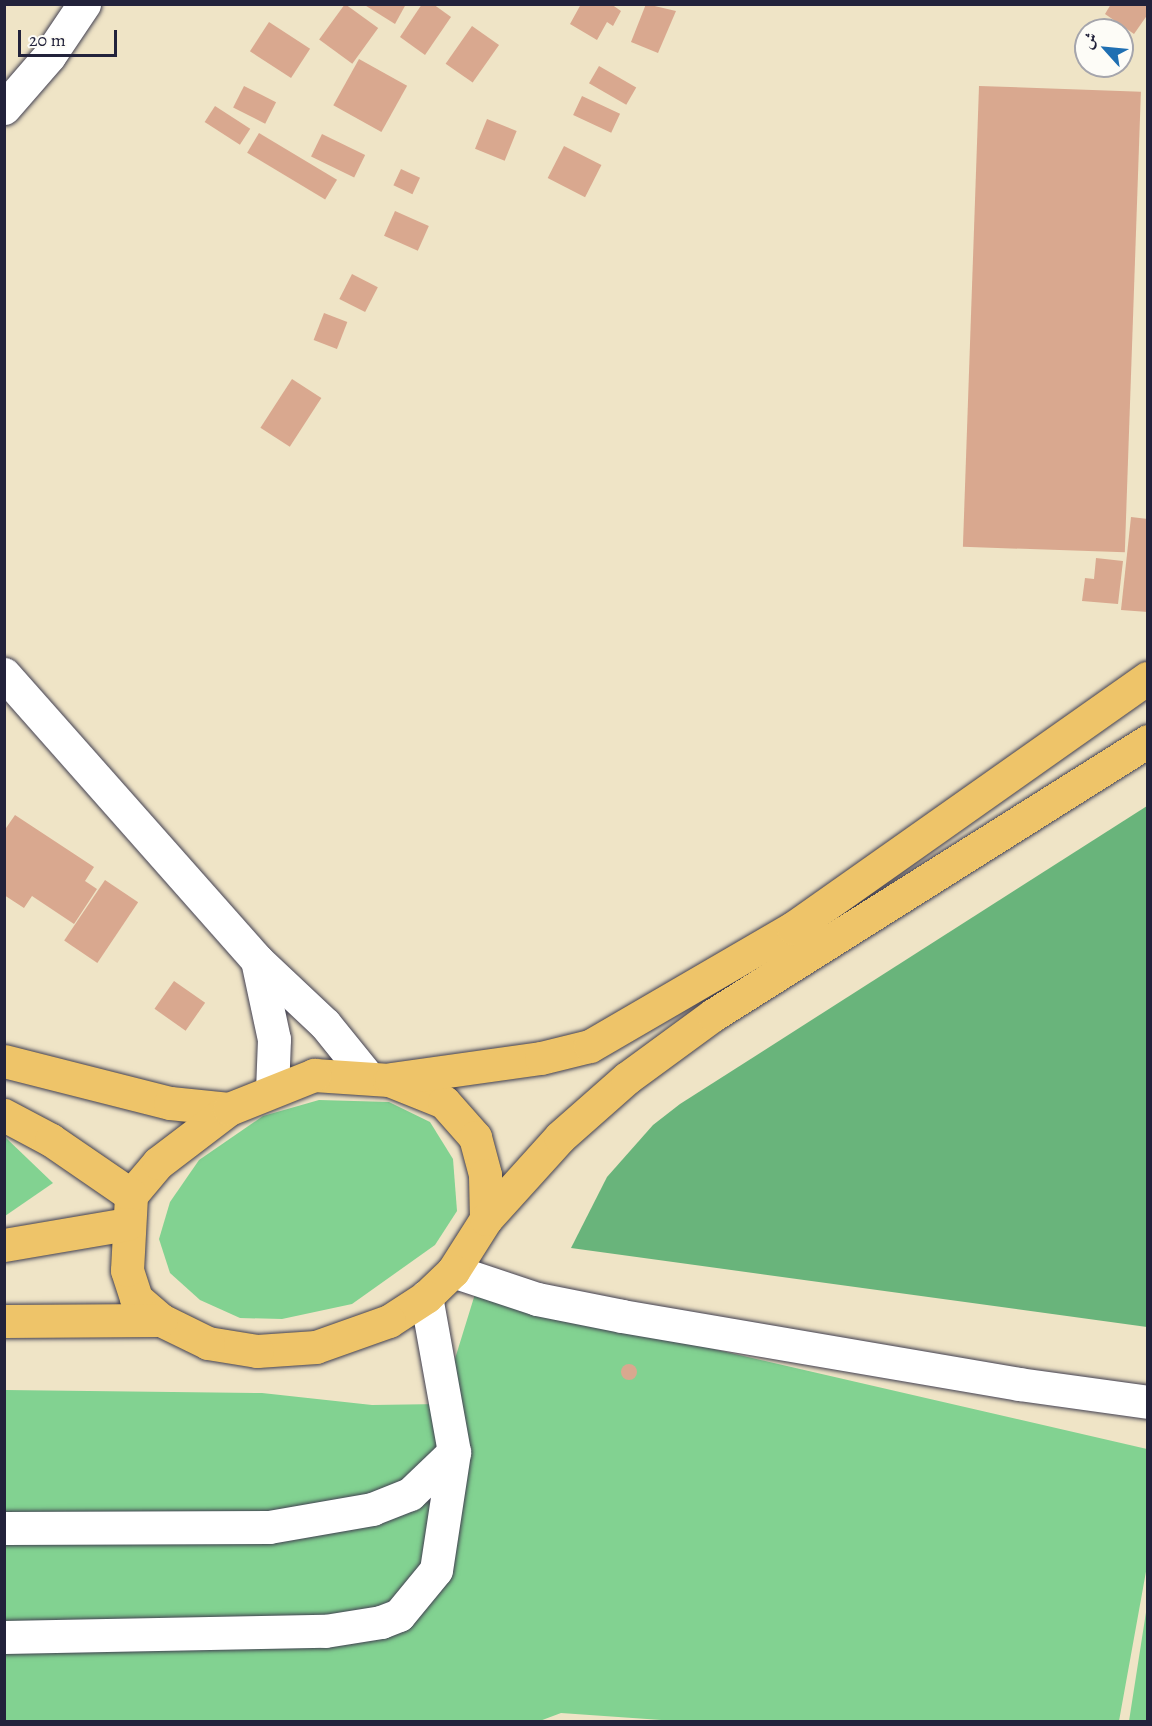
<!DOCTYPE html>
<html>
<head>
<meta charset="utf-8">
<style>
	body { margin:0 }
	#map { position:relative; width:1152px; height:1726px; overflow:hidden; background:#efe4c6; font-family:Alegreya,Amiri,serif }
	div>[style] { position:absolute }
	.green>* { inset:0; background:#82d291 }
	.forest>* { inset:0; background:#69b47b }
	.building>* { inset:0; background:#d9a88f; transform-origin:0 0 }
	.round { border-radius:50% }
	.roads { filter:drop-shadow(0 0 2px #413f50) drop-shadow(0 0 2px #413f50) }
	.minor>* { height:33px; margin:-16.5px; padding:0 16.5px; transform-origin:16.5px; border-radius:16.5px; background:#fff }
	.major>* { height:33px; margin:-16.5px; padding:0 16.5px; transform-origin:16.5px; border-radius:16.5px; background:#eec469 }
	span { translate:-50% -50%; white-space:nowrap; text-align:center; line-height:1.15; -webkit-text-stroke:6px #fdfcf7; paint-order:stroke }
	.frame { position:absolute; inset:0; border:6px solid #22223b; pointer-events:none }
	.north { position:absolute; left:1074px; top:18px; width:60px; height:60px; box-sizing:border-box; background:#fdfcf7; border:2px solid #a5a5ac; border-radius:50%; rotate:297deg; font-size:16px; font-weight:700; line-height:24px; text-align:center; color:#22223b }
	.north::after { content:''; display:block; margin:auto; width:21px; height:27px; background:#1f6fb2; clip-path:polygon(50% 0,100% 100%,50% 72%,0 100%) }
	.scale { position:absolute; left:18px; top:30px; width:99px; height:27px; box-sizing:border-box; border:3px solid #22223b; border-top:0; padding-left:8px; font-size:18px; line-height:21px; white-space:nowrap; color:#22223b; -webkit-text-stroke:4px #fdfcf7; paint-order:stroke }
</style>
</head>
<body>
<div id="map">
	<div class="green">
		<div style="clip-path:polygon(319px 1100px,389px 1102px,430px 1122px,453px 1159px,457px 1211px,435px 1245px,352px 1304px,282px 1319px,240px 1318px,200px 1300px,170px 1273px,159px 1239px,170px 1202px,199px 1160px,263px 1116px)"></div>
		<div style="clip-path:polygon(4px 1136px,53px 1183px,5px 1216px,4px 1216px)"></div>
		<div style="clip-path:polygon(475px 1294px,1147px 1449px,1147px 1566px,1119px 1721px,690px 1722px,561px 1713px,537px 1722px,5px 1722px,5px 1390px,262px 1393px,372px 1405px,441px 1404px)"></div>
		<div style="clip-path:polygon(1147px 1606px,1147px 1721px,1129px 1721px)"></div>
	</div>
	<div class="forest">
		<div style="clip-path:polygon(1147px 806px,1147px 1327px,571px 1248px,607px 1177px,653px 1125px,680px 1104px)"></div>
	</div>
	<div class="building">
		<div style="left:345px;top:4px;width:41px;height:44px;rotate:36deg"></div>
		<div style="clip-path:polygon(363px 4px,406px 4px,395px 24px)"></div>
		<div style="clip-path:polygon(422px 4px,433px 4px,451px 17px,425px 55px,400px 37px)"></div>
		<div style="clip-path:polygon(581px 4px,611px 4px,621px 11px,613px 26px,607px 22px,597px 40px,570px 24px)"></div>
		<div style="clip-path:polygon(646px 4px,676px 11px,658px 53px,631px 42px)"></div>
		<div style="clip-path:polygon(1111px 4px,1148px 4px,1148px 14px,1134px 34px,1105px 14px)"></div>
		<div style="left:269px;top:22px;width:49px;height:35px;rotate:33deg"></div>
		<div style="left:472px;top:26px;width:33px;height:46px;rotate:35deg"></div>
		<div style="left:359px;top:59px;width:55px;height:53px;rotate:29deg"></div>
		<div style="left:599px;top:66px;width:43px;height:20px;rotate:30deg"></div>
		<div style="left:244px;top:86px;width:36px;height:24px;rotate:27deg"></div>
		<div style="left:979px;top:86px;width:162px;height:461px;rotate:2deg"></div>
		<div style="left:582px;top:96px;width:42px;height:21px;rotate:25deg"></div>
		<div style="left:215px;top:106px;width:42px;height:19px;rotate:33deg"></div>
		<div style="left:487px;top:119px;width:32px;height:32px;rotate:22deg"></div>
		<div style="left:259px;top:133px;width:91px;height:23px;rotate:31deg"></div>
		<div style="left:322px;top:134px;width:48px;height:25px;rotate:26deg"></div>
		<div style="left:564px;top:146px;width:42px;height:36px;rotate:27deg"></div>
		<div style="left:401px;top:169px;width:21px;height:18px;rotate:25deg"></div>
		<div style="left:395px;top:211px;width:37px;height:27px;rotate:24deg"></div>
		<div style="left:352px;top:274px;width:29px;height:28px;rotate:27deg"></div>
		<div style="left:324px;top:313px;width:25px;height:29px;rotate:21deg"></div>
		<div style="left:292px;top:379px;width:35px;height:58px;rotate:33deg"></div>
		<div style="clip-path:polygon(1131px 517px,1148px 519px,1148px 612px,1121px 610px)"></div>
		<div style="clip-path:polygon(1096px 558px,1123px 561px,1118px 604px,1082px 601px,1085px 578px,1094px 579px)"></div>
		<div style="clip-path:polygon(15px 815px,94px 867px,85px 881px,97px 889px,74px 924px,32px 896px,24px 908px,4px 895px,4px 831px)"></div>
		<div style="left:105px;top:880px;width:40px;height:73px;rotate:34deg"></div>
		<div style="left:174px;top:981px;width:38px;height:34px;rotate:35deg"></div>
		<div class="round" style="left:621px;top:1364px;width:16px;height:16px"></div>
	</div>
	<div class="roads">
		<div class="minor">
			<div style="left:4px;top:108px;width:69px;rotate:-49.1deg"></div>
			<div style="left:49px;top:56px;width:63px;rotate:-56.1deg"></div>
			<div style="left:4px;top:674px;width:382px;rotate:48.5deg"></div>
			<div style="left:257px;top:960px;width:93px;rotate:43.3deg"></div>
			<div style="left:325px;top:1024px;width:67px;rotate:51.1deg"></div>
			<div style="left:257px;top:960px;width:81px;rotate:77.9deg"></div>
			<div style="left:274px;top:1039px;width:51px;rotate:92.2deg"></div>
			<div style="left:453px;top:1271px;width:89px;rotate:18.4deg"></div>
			<div style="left:537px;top:1299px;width:87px;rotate:11.3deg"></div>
			<div style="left:622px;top:1316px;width:403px;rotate:9.7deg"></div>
			<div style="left:1019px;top:1384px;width:130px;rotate:7.9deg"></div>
			<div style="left:4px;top:1528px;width:265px;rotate:-0.2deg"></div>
			<div style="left:269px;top:1527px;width:105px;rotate:-9.9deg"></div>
			<div style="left:372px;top:1509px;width:41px;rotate:-21.5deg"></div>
			<div style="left:410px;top:1494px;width:61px;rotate:-43.7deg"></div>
			<div style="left:4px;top:1637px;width:321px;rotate:-1.1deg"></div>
			<div style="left:325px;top:1631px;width:57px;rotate:-9.1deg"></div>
			<div style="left:381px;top:1622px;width:19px;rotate:-21deg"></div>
			<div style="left:399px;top:1615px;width:58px;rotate:-50.6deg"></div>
			<div style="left:436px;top:1570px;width:119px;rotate:-81.3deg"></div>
			<div style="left:454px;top:1452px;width:158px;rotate:-100.2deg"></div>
		</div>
		<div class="major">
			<div style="left:4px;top:1061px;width:171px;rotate:14.2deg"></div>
			<div style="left:170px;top:1103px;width:59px;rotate:5.8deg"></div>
			<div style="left:314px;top:1075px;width:75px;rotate:3.8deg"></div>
			<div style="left:389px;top:1080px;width:59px;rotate:21.8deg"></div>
			<div style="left:444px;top:1102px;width:47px;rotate:48.5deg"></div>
			<div style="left:475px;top:1137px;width:39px;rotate:75deg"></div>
			<div style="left:485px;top:1175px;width:44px;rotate:88.7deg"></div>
			<div style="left:486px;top:1219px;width:62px;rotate:122.4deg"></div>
			<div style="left:453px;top:1271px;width:37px;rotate:136deg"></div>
			<div style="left:426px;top:1297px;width:44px;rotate:147deg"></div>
			<div style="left:389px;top:1321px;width:77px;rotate:160.4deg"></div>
			<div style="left:316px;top:1347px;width:59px;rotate:176.1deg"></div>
			<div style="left:257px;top:1351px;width:50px;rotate:-170.7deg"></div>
			<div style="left:208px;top:1343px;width:52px;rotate:-153.9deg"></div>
			<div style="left:161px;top:1320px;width:33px;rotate:-139deg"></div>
			<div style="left:136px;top:1298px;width:29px;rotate:-108deg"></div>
			<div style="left:127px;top:1270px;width:75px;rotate:-86.9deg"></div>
			<div style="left:131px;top:1195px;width:42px;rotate:-49.8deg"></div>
			<div style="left:158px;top:1163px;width:89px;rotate:-37.3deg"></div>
			<div style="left:229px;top:1109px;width:92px;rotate:-21.8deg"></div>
			<div style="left:391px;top:1079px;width:151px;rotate:-8deg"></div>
			<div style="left:541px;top:1058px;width:50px;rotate:-13.8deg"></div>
			<div style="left:590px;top:1046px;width:235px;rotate:-30.2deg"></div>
			<div style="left:793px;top:928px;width:434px;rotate:-35.2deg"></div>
			<div style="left:4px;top:1115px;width:53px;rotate:28deg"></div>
			<div style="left:51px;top:1140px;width:97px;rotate:34.5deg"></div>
			<div style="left:486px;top:1219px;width:110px;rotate:-47.9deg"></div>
			<div style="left:560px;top:1137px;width:89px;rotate:-41.4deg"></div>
			<div style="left:627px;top:1078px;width:107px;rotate:-36.2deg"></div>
			<div style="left:713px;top:1015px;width:514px;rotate:-32.21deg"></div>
			<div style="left:4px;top:1245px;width:125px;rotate:-9.7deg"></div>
			<div style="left:4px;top:1321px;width:157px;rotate:-0.4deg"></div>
		</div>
	</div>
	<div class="frame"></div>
	<div class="north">ش</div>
	<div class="scale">20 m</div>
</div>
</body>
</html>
